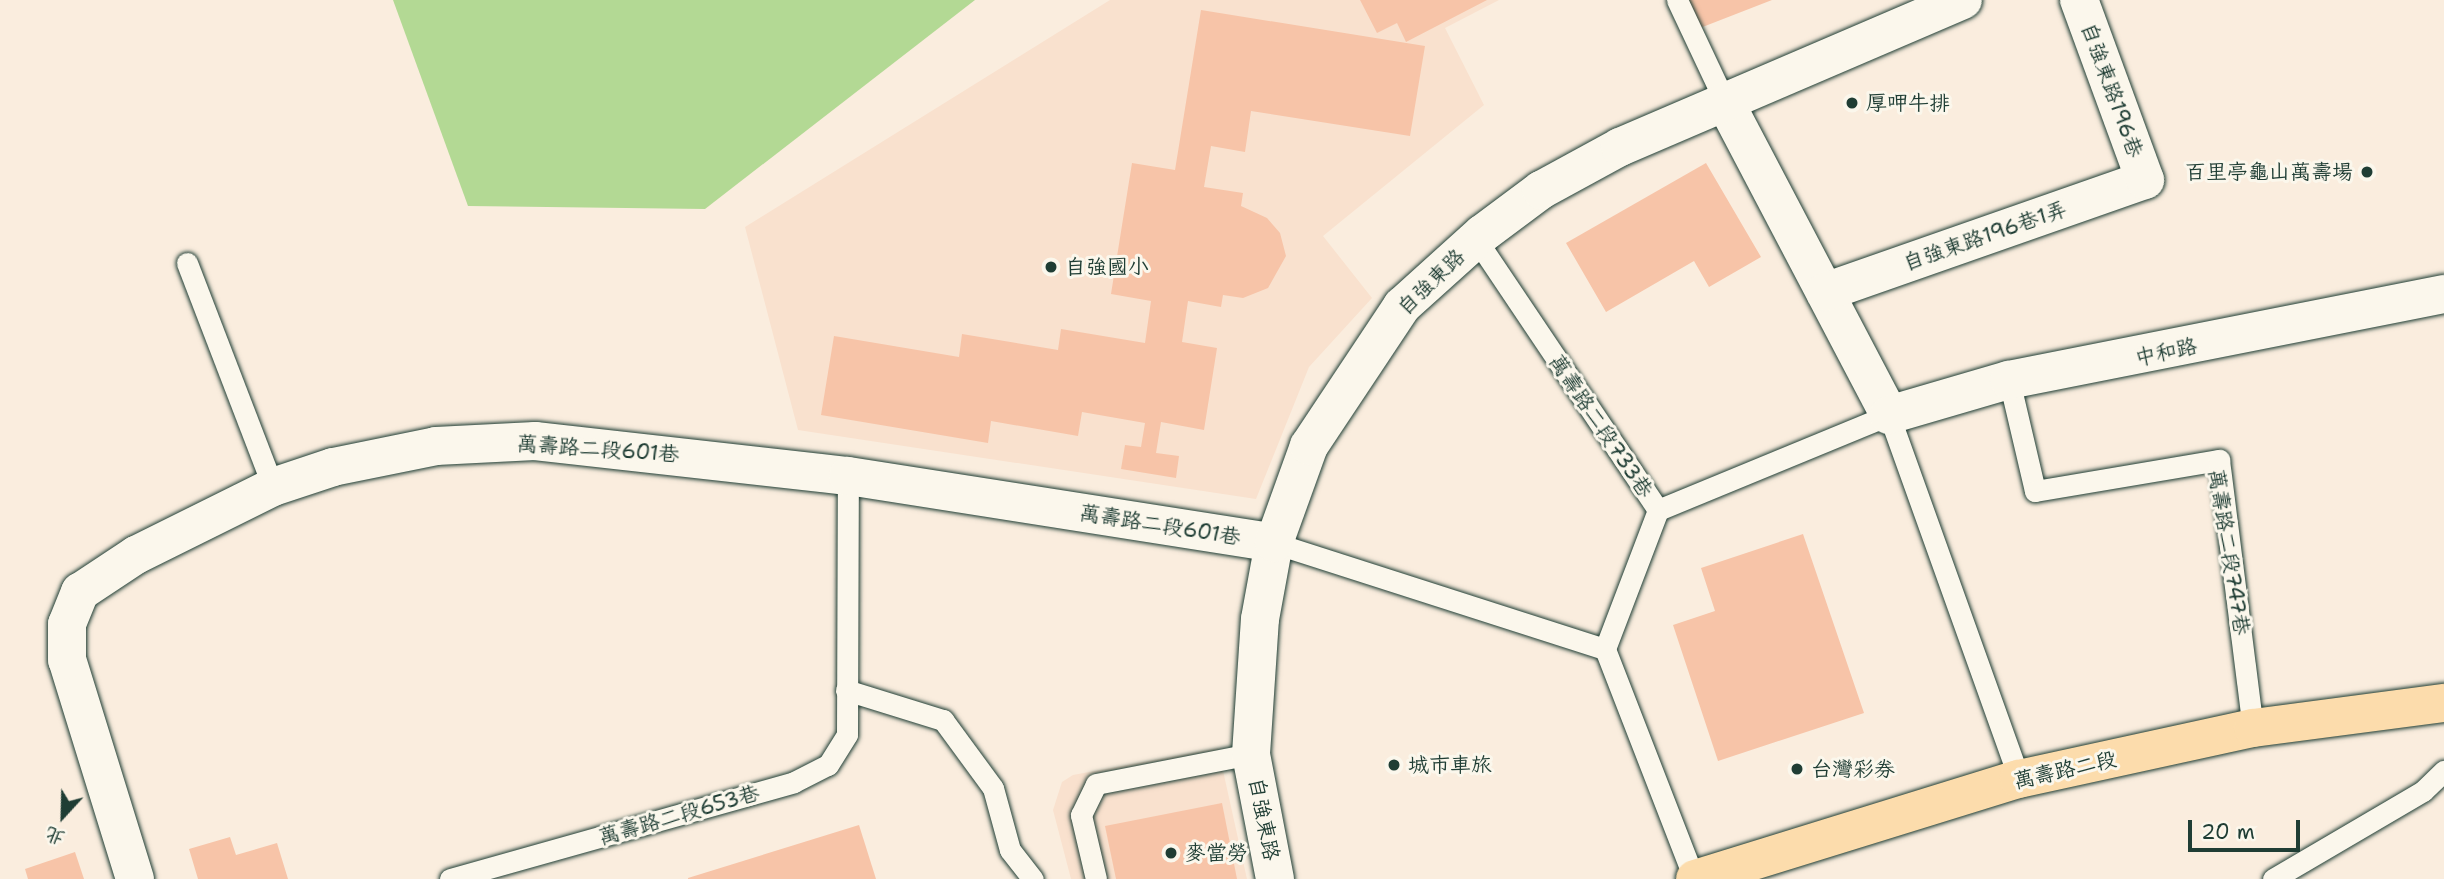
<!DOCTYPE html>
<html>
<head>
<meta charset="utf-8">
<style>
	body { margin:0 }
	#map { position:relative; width:2444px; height:879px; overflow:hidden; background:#faedde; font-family:"Shantell Sans","LXGW WenKai TC",sans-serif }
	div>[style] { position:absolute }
	.built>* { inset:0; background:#f9e1ce }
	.green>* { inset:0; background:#b3d994 }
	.building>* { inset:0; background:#f7c4a8 }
	.roads { filter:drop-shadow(0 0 2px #1f3d34) drop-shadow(0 0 2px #1f3d34) }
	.service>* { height:21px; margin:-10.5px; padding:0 10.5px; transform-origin:10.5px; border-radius:10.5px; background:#fbf7ec }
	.minor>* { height:38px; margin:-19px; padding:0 19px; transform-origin:19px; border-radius:19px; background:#fbf7ec }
	.primary>* { height:38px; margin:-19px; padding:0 19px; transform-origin:19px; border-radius:19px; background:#fcdcac }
	.dots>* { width:19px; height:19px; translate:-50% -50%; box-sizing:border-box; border:4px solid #fbf7ec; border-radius:50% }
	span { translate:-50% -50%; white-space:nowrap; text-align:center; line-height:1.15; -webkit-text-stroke:6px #fbf7ec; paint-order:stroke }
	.street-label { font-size:21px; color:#1f3d34 }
	.poi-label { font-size:21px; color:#1f3d34 }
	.left { translate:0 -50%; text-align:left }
	.right { translate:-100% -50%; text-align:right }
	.north { position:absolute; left:28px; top:781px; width:70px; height:70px; -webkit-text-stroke:5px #fbf7ec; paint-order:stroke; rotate:202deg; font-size:19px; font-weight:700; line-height:28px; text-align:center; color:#1f3d34 }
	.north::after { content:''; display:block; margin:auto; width:24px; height:32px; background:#1f3d34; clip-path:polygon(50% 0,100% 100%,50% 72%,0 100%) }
	.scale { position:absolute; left:2188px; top:820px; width:112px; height:32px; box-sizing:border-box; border:4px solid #1f3d34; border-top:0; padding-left:9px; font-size:21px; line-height:24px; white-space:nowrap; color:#1f3d34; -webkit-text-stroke:5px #fbf7ec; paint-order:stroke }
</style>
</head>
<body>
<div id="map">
	<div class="built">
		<div style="clip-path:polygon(1110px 0,1499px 0,1445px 28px,1484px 105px,1323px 236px,1372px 298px,1309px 367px,1256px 499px,798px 430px,745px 227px)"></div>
		<div style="clip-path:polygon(1218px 748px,1247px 879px,1071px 879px,1053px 810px,1062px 782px,1073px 775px)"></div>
	</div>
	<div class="green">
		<div style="clip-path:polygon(393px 0,975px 0,705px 209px,468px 206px)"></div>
	</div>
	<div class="building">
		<div style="clip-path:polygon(1360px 0,1487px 0,1406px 42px,1397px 23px,1377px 33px)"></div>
		<div style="clip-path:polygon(1689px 0,1772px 0,1700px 28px)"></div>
		<div style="clip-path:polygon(1201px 10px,1425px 46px,1410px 136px,1251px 111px,1245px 152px,1211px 146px,1204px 187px,1243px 193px,1241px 206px,1267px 218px,1280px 233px,1286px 256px,1268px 288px,1243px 298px,1223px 295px,1221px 307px,1188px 301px,1182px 342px,1217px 348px,1204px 430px,1161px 422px,1156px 453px,1179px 456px,1176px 478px,1121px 469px,1125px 445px,1141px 447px,1145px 423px,1082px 412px,1078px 436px,991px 421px,988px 443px,821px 415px,834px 336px,959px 357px,962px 334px,1058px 350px,1061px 329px,1145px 343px,1151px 301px,1111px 294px,1132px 163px,1175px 170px)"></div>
		<div style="clip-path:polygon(1706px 163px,1761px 257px,1709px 287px,1694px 261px,1606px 312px,1566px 243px)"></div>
		<div style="clip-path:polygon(1803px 534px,1864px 713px,1718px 761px,1673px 625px,1715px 611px,1701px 568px)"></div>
		<div style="clip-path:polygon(1222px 803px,1237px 879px,1116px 879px,1105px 826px)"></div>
		<div style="clip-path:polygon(859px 825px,876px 879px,688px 879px,688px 878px)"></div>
		<div style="clip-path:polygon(230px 837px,236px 855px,277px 843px,288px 879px,198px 879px,189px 849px)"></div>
		<div style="clip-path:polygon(75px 852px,84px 879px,28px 879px,25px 869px)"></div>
	</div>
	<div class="roads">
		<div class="service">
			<div style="left:1677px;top:0;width:115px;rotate:64.8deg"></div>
			<div style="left:1476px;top:239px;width:326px;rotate:56.1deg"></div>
			<div style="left:1658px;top:510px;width:250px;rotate:-22.4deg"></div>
			<div style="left:1889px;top:415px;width:387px;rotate:70.3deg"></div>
			<div style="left:187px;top:263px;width:240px;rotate:69deg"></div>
			<div style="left:2009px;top:380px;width:114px;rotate:76.8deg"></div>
			<div style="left:2035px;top:491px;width:187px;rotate:-9.6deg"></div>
			<div style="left:2219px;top:460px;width:270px;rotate:82.8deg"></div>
			<div style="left:1658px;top:510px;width:149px;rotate:110.9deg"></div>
			<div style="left:1605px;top:649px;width:247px;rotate:68.8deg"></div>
			<div style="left:1274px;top:543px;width:348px;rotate:17.8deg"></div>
			<div style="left:846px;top:690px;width:102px;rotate:17.2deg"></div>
			<div style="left:943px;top:720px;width:84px;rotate:53.7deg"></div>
			<div style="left:993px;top:788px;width:64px;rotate:74.7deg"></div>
			<div style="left:1010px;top:850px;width:37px;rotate:52deg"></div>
			<div style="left:450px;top:879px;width:357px;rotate:-15.7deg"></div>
			<div style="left:794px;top:782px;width:38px;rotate:-27deg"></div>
			<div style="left:828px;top:765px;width:36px;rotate:-58deg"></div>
			<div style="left:847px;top:734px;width:258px;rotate:-89.8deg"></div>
			<div style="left:1096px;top:879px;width:66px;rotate:-103.2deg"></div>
			<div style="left:1081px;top:815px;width:34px;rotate:-64deg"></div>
			<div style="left:1096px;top:784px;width:158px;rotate:-11deg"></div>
			<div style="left:2273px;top:879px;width:174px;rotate:-30.4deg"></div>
			<div style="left:2423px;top:791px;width:29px;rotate:-44deg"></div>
		</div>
		<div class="minor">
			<div style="left:1726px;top:104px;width:351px;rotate:62.3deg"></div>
			<div style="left:1889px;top:415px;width:125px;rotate:-16.3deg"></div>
			<div style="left:2009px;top:380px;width:443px;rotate:-11.2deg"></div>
			<div style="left:1825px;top:292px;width:339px;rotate:-19.3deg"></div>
			<div style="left:2145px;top:180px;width:192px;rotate:-110.1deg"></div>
			<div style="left:135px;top:879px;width:229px;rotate:-107.2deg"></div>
			<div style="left:67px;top:660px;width:36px;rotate:-90deg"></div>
			<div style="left:67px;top:624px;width:35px;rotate:-68deg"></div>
			<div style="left:80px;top:592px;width:67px;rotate:-33.5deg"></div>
			<div style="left:136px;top:555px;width:153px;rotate:-26.4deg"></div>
			<div style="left:273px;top:487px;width:63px;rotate:-18.4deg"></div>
			<div style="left:333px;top:467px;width:105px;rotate:-11.5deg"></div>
			<div style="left:436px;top:446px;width:99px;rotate:-2.9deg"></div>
			<div style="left:535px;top:441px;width:315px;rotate:6.4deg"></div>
			<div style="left:848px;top:476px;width:431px;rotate:8.9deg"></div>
			<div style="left:1275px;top:879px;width:127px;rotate:-100.9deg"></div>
			<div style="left:1251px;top:754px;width:135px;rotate:-86.2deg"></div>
			<div style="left:1260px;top:619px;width:77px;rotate:-79.6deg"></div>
			<div style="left:1274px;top:543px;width:103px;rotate:-70.2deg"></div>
			<div style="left:1309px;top:446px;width:168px;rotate:-56.4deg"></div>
			<div style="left:1402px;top:306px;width:108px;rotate:-42deg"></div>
			<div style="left:1482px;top:234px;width:74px;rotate:-36.7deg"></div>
			<div style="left:1541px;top:190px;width:90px;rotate:-28.6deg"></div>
			<div style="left:1620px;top:147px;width:373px;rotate:-23.2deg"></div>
		</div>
		<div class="primary">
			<div style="left:1695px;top:879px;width:339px;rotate:-17.2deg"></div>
			<div style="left:2019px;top:779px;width:239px;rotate:-12.3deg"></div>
			<div style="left:2253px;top:728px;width:193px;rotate:-7.5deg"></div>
		</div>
	</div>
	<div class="dots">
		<div style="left:1852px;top:103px;background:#1f3d34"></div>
		<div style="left:2367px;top:172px;background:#1f3d34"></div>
		<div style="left:1051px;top:267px;background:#1f3d34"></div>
		<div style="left:1394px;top:765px;background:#1f3d34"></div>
		<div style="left:1797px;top:769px;background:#1f3d34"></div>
		<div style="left:1171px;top:853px;background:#1f3d34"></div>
	</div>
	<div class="street-label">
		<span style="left:2112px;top:90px;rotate:70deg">自強東路196巷</span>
		<span style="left:1985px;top:236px;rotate:-19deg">自強東路196巷1弄</span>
		<span style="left:1431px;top:282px;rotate:-44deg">自強東路</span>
		<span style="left:2166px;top:352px;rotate:-12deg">中和路</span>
		<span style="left:1601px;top:426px;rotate:56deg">萬壽路二段733巷</span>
		<span style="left:598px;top:449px;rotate:4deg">萬壽路二段601巷</span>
		<span style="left:1160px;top:525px;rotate:9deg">萬壽路二段601巷</span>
		<span style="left:2229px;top:552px;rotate:81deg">萬壽路二段747巷</span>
		<span style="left:2065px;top:770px;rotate:-13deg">萬壽路二段</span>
		<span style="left:679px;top:815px;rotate:-16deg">萬壽路二段653巷</span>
		<span style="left:1264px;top:819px;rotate:79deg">自強東路</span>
	</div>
	<div class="poi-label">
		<span class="left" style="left:1866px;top:103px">厚呷牛排</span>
		<span class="right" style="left:2353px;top:172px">百里亭龜山萬壽場</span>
		<span class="left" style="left:1065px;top:267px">自強國小</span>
		<span class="left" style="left:1408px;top:765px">城市車旅</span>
		<span class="left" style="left:1811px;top:769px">台灣彩券</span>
		<span class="left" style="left:1185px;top:853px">麥當勞</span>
	</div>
	<div class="north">北</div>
	<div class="scale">20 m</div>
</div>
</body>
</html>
